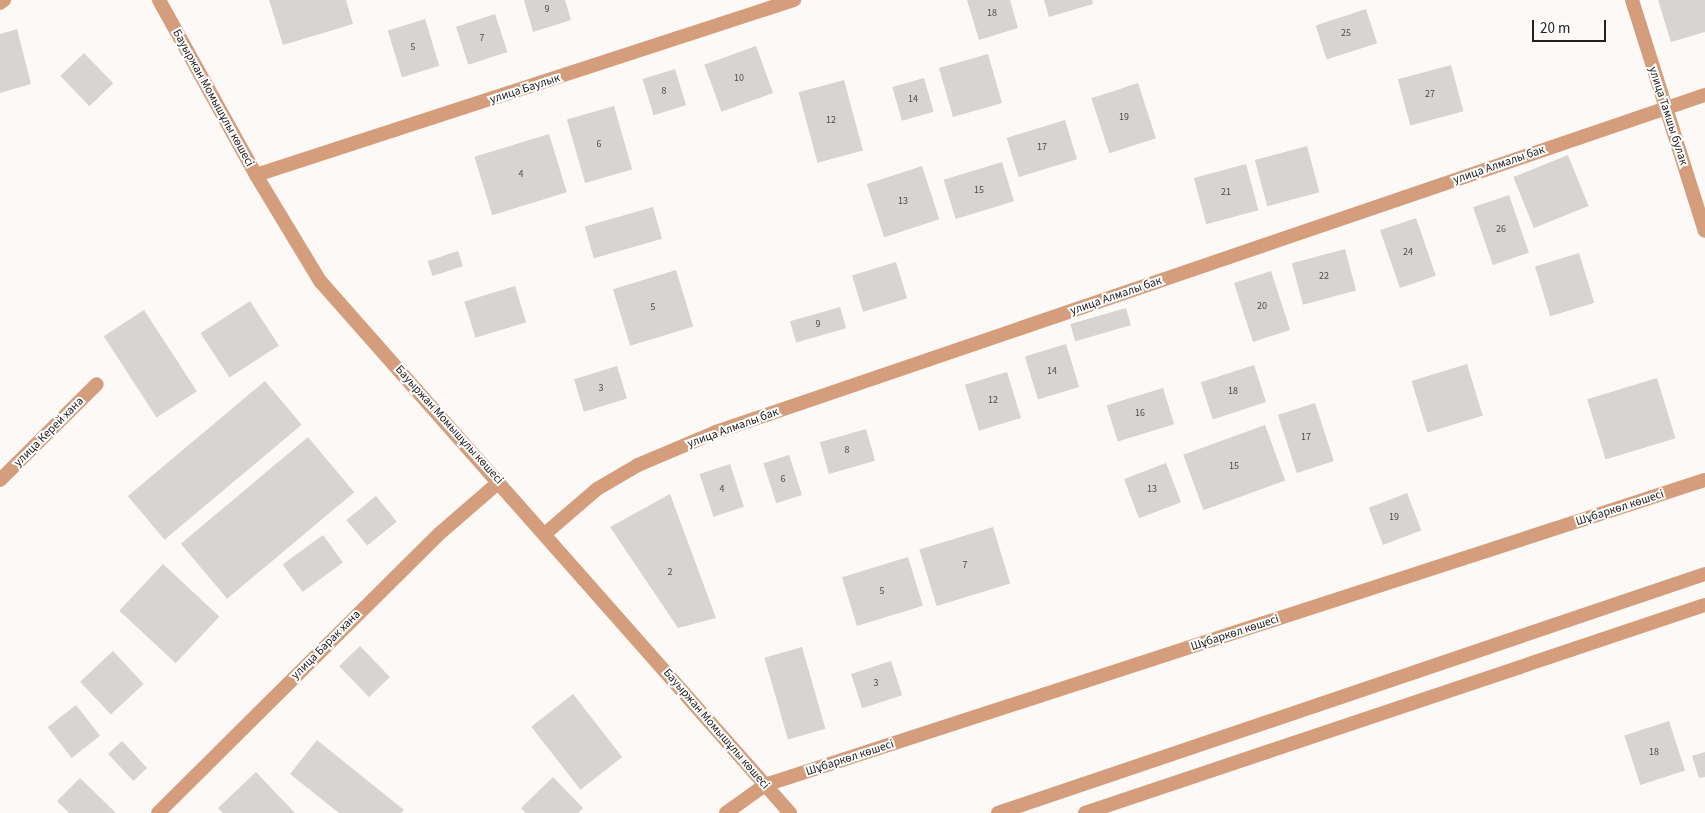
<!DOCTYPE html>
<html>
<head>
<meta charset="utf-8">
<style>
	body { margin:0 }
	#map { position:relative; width:1705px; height:813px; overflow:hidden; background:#fdf9f7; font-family:"Source Sans 3",sans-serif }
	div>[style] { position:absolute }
	.building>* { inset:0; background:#d8d4d2; transform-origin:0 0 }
	.minor>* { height:14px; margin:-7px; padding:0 7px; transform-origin:7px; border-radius:7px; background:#d49d7b }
	.tertiary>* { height:14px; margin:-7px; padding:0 7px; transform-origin:7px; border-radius:7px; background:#d49d7b }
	span { translate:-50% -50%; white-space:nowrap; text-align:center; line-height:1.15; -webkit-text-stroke:4px #fff; paint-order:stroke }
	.number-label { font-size:10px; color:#4f4d4c }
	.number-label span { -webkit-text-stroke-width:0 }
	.street-label { font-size:12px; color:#21201f }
	.scale { position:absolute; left:1532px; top:20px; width:74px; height:22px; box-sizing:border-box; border:2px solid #21201f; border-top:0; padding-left:6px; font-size:15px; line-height:18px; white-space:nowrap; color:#21201f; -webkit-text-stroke:4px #fff; paint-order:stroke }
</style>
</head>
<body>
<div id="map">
	<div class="building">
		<div style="clip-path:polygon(269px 0,346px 0,353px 24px,283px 45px)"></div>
		<div style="clip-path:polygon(524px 0,565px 0,571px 20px,533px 32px)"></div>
		<div style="clip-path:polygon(967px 0,1010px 0,1018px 28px,979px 40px)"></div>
		<div style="clip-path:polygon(1044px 0,1092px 0,1093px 4px,1049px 17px)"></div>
		<div style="clip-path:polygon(1658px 0,1705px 0,1705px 32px,1671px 42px)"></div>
		<div style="left:1366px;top:9px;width:36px;height:53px;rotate:72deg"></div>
		<div style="left:495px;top:14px;width:40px;height:41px;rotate:72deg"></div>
		<div style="left:425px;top:19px;width:49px;height:39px;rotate:73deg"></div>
		<div style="clip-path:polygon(17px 29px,31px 84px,0 93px,0 34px)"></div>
		<div style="left:756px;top:46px;width:50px;height:55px;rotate:70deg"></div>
		<div style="left:84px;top:53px;width:42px;height:33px;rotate:46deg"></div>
		<div style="left:988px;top:54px;width:51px;height:51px;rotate:74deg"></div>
		<div style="left:1451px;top:65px;width:48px;height:55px;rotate:75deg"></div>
		<div style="left:675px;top:69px;width:38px;height:34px;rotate:73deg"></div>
		<div style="left:924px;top:78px;width:35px;height:33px;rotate:74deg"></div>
		<div style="left:844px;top:80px;width:73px;height:47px;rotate:75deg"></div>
		<div style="left:1138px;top:83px;width:58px;height:49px;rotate:72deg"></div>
		<div style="left:614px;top:106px;width:66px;height:49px;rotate:74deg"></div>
		<div style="left:1065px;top:120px;width:41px;height:61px;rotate:73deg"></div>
		<div style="left:549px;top:134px;width:61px;height:78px;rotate:73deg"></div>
		<div style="left:1307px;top:146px;width:48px;height:54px;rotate:75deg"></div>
		<div style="left:1568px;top:155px;width:55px;height:59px;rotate:68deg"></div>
		<div style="left:1002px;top:162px;width:41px;height:61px;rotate:73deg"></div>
		<div style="left:1246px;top:164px;width:48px;height:54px;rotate:75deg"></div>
		<div style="left:922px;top:166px;width:56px;height:58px;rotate:72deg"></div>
		<div style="left:1509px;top:195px;width:61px;height:38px;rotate:71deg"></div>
		<div style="left:653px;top:207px;width:33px;height:71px;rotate:74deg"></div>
		<div style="left:1416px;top:218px;width:61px;height:38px;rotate:71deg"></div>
		<div style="left:1345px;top:249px;width:43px;height:55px;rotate:75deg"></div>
		<div style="left:458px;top:251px;width:16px;height:32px;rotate:72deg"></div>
		<div style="left:1579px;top:253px;width:52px;height:46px;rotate:73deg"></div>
		<div style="left:896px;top:262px;width:38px;height:46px;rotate:73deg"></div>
		<div style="left:676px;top:270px;width:59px;height:66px;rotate:73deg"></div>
		<div style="left:1271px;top:271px;width:62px;height:39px;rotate:72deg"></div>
		<div style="left:515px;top:286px;width:38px;height:53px;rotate:73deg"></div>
		<div style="left:250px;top:301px;width:53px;height:59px;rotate:57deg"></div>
		<div style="left:840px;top:307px;width:22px;height:52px;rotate:74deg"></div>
		<div style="left:1126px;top:308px;width:18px;height:58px;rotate:74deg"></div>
		<div style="left:144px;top:310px;width:97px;height:48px;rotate:57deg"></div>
		<div style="left:1066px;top:344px;width:45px;height:43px;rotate:73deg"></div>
		<div style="left:1467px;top:364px;width:54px;height:58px;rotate:73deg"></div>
		<div style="left:1254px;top:365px;width:39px;height:56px;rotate:72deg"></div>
		<div style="left:617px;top:366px;width:34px;height:45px;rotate:73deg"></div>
		<div style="left:1007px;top:372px;width:48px;height:44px;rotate:73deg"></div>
		<div style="left:1657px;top:378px;width:63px;height:73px;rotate:73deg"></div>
		<div style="left:265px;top:381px;width:57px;height:179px;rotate:50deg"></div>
		<div style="left:1163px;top:388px;width:38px;height:59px;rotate:73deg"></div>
		<div style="left:1315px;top:403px;width:61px;height:39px;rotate:72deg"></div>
		<div style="left:1265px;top:425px;width:59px;height:87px;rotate:70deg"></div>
		<div style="left:866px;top:429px;width:33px;height:48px;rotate:74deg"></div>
		<div style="left:308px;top:437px;width:72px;height:166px;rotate:50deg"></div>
		<div style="left:789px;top:455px;width:42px;height:27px;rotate:72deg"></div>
		<div style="left:1166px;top:463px;width:42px;height:45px;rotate:69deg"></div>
		<div style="left:730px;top:464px;width:45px;height:32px;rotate:72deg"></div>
		<div style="left:1407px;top:493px;width:40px;height:41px;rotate:69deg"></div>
		<div style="clip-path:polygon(670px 494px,716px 618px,678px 628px,610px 527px)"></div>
		<div style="left:376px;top:496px;width:33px;height:38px;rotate:51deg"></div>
		<div style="left:993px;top:527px;width:59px;height:77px;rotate:73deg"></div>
		<div style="left:323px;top:535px;width:34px;height:50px;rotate:54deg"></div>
		<div style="left:908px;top:557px;width:51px;height:69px;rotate:73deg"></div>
		<div style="left:163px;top:564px;width:77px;height:64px;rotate:43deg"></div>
		<div style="left:360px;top:646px;width:43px;height:29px;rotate:46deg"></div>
		<div style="left:802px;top:647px;width:85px;height:39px;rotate:74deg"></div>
		<div style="left:113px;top:651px;width:45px;height:45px;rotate:47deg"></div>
		<div style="left:891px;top:661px;width:36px;height:42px;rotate:72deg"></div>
		<div style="left:573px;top:694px;width:80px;height:53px;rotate:52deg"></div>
		<div style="left:76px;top:705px;width:39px;height:36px;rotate:52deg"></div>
		<div style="left:1669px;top:721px;width:52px;height:47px;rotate:72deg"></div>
		<div style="clip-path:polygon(317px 740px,404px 810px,401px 813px,339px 813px,290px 774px)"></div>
		<div style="left:122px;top:741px;width:37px;height:19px;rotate:47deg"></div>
		<div style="clip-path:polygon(1705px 752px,1705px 777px,1699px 778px,1692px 756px)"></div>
		<div style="clip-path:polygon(256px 772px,295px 813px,223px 813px,218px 808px)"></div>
		<div style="clip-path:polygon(553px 777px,583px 808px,578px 813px,526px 813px,521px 808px)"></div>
		<div style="clip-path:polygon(80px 778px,116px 813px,69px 813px,57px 801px)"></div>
	</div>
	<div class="minor">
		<div style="left:1632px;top:0;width:242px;rotate:72.5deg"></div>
		<div style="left:0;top:3px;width:5px;rotate:-37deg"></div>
		<div style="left:256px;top:175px;width:566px;rotate:-18.02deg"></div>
		<div style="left:0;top:480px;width:136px;rotate:-44.7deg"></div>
		<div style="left:546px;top:533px;width:67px;rotate:-40.8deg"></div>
		<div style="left:597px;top:489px;width:48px;rotate:-30.3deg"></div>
		<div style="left:638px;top:465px;width:85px;rotate:-22.9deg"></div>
		<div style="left:716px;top:432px;width:1045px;rotate:-18.82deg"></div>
		<div style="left:158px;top:813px;width:396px;rotate:-44.8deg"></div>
		<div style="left:439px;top:534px;width:79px;rotate:-40.9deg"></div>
		<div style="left:726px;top:813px;width:48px;rotate:-35.7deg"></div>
		<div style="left:765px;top:785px;width:988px;rotate:-17.98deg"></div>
	</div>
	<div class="tertiary">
		<div style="left:159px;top:0;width:200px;rotate:61deg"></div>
		<div style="left:256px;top:175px;width:124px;rotate:58.9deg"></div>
		<div style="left:320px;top:281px;width:710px;rotate:48.54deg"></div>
		<div style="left:998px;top:813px;width:746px;rotate:-18.68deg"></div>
		<div style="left:1085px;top:813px;width:654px;rotate:-18.55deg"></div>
	</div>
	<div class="number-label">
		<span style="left:547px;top:10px">9</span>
		<span style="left:992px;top:14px">18</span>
		<span style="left:1346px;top:34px">25</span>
		<span style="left:482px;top:39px">7</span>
		<span style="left:413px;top:48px">5</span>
		<span style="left:739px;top:79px">10</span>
		<span style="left:664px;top:92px">8</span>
		<span style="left:1430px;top:95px">27</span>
		<span style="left:913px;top:100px">14</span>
		<span style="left:1124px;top:118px">19</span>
		<span style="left:831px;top:121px">12</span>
		<span style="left:599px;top:145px">6</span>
		<span style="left:1042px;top:148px">17</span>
		<span style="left:521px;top:175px">4</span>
		<span style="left:979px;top:191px">15</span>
		<span style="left:1226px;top:193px">21</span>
		<span style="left:903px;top:202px">13</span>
		<span style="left:1501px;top:230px">26</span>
		<span style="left:1408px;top:253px">24</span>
		<span style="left:1324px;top:277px">22</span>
		<span style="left:1262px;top:307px">20</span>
		<span style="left:653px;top:308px">5</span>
		<span style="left:818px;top:325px">9</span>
		<span style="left:1052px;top:372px">14</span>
		<span style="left:601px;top:389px">3</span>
		<span style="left:1233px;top:392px">18</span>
		<span style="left:993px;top:401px">12</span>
		<span style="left:1140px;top:414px">16</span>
		<span style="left:1306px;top:438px">17</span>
		<span style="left:847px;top:451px">8</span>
		<span style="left:1234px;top:467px">15</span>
		<span style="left:783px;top:480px">6</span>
		<span style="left:722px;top:490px">4</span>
		<span style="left:1152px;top:490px">13</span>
		<span style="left:1394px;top:518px">19</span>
		<span style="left:965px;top:566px">7</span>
		<span style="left:670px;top:573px">2</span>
		<span style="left:882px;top:592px">5</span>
		<span style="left:876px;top:684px">3</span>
		<span style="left:1654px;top:753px">18</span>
	</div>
	<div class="street-label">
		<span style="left:525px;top:89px;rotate:-18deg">улица Баулык</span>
		<span style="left:213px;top:98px;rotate:61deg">Бауыржан Момышұлы көшесі</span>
		<span style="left:1668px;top:116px;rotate:72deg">улица Тамшы булак</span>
		<span style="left:1499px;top:165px;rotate:-19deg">улица Алмалы бак</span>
		<span style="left:1116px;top:296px;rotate:-19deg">улица Алмалы бак</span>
		<span style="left:449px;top:425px;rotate:48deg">Бауыржан Момышұлы көшесі</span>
		<span style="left:733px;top:428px;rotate:-20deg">улица Алмалы бак</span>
		<span style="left:49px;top:432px;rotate:-45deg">улица Керей хана</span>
		<span style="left:1620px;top:508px;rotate:-18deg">Шұбаркөл көшесі</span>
		<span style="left:1235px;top:633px;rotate:-18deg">Шұбаркөл көшесі</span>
		<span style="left:326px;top:645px;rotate:-45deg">улица Барак хана</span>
		<span style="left:716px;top:729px;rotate:49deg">Бауыржан Момышұлы көшесі</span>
		<span style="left:850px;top:758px;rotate:-18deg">Шұбаркөл көшесі</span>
	</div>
	<div class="scale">20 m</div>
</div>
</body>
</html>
